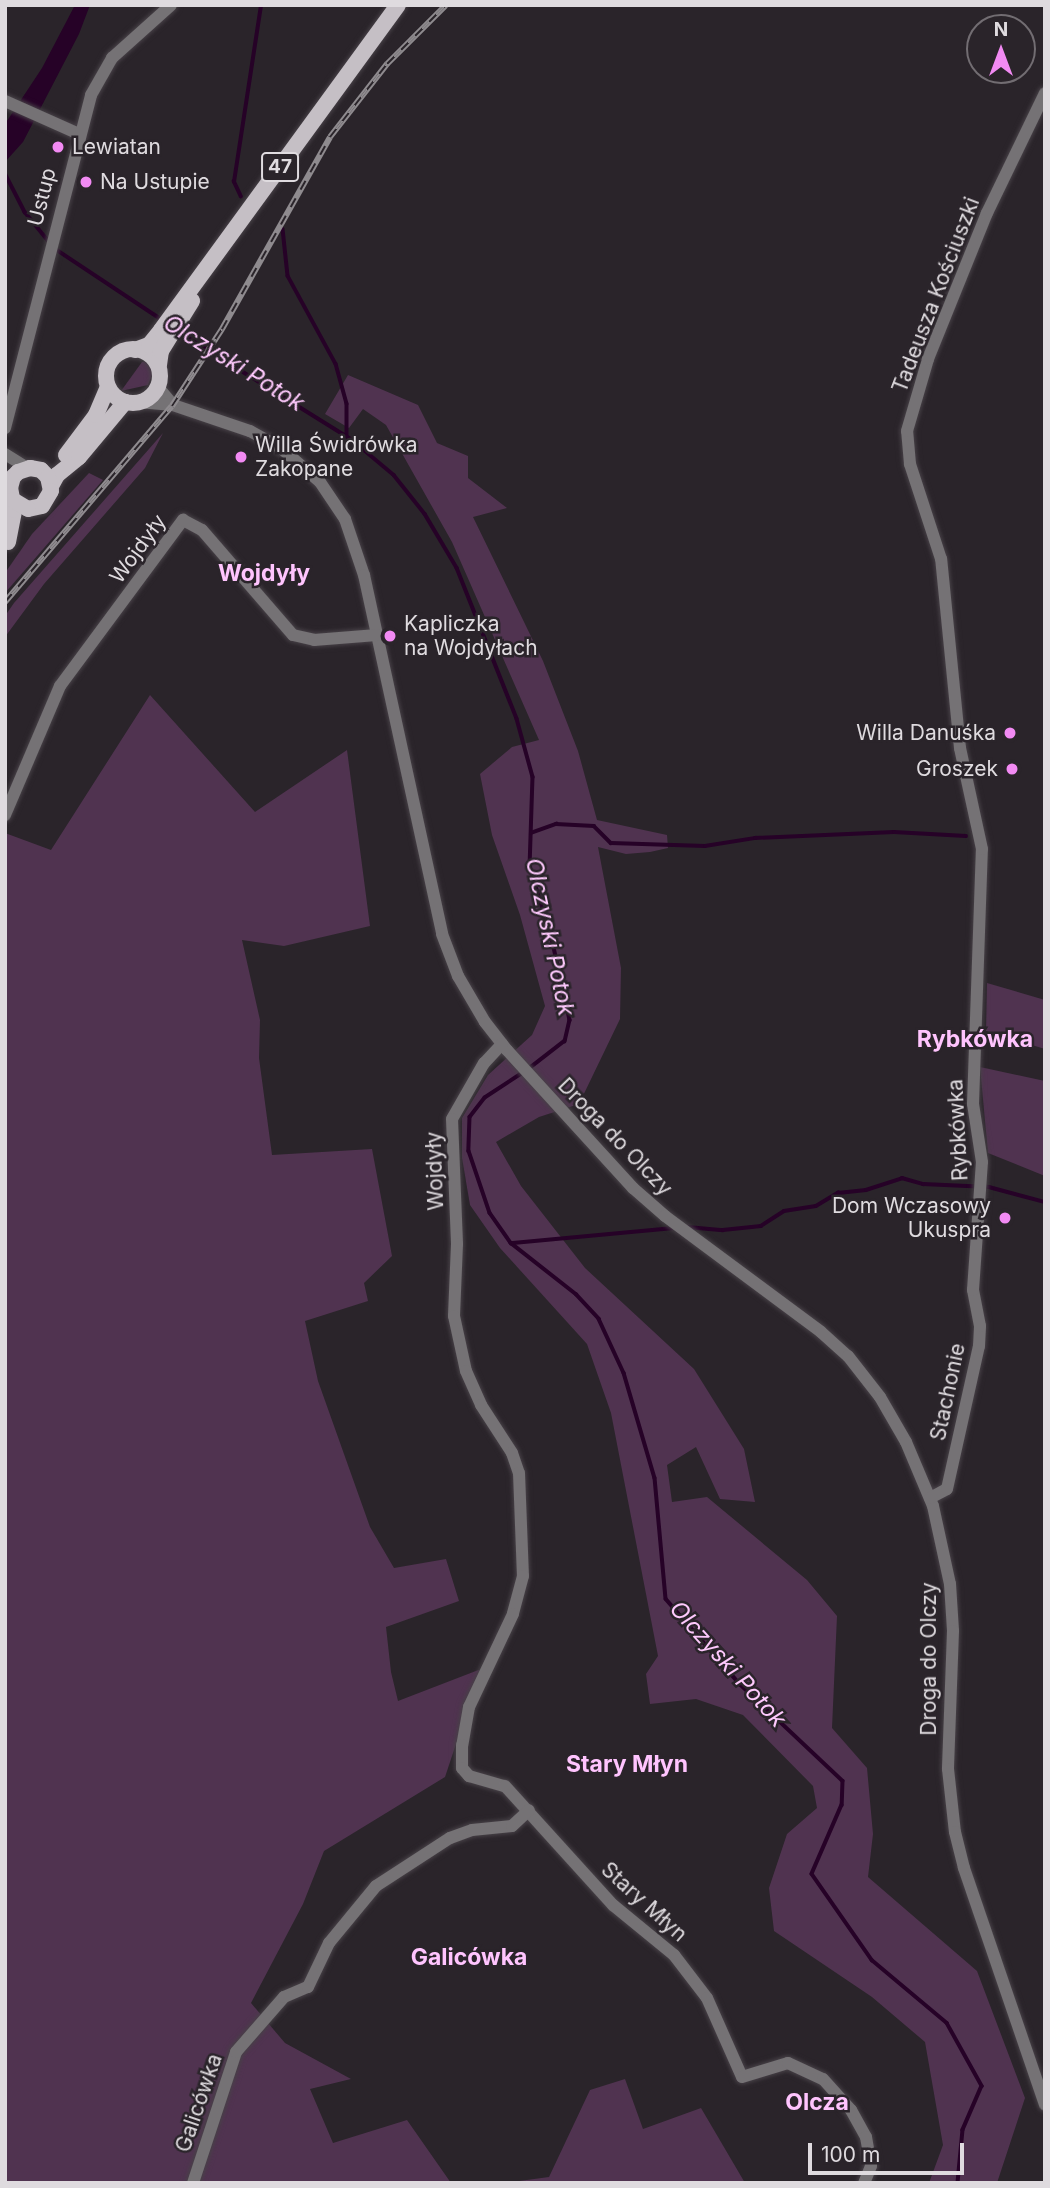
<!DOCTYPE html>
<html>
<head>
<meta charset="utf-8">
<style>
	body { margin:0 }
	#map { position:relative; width:1050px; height:2188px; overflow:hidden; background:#2a242a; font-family:Inter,sans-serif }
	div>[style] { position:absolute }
	.green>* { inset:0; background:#503350 }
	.water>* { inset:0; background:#260227 }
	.stream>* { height:3.5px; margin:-1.75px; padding:0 1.75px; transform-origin:1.75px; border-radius:1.75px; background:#260227 }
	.roads { filter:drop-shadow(0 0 2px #474147) drop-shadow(0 0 2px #474147) }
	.minor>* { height:12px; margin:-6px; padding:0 6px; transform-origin:6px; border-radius:6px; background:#757275 }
	.major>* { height:16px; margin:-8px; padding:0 8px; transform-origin:8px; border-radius:8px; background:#c5bfc5 }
	.major>.ring { margin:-8px; padding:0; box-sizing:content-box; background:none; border:16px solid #c5bfc5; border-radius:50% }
	.rail>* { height:6px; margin-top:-3px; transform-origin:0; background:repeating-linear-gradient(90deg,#2a242a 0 10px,#8f8b8f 0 20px); box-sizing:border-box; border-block:2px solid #8f8b8f }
	.dots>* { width:19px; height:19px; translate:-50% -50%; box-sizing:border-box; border:4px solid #2a242a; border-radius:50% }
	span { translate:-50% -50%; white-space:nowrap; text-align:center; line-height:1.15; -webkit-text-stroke:5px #2a242a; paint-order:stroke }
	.shield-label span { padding:2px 5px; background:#2a242a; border:2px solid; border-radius:5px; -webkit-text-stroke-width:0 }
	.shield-label { font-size:19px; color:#dfdbdf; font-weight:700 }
	.poi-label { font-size:21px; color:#dfdbdf }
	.left { translate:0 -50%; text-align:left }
	.right { translate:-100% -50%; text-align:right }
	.street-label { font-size:21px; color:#dfdbdf }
	.water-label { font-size:23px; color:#fec9fd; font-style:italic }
	.neighbourhood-label { font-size:23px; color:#ffc4fe; font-weight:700 }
	.frame { position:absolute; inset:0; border:7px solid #dfdbdf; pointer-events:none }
	.north { position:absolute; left:966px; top:14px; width:70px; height:70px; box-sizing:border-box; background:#2a242a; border:2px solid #726d72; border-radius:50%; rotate:0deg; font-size:19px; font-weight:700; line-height:28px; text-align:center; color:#dfdbdf }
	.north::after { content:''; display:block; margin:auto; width:24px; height:32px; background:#f28af3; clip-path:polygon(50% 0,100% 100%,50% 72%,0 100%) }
	.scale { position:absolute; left:808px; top:2143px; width:156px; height:32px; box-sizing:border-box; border:4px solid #dfdbdf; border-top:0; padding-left:9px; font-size:21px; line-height:24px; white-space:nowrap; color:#dfdbdf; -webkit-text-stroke:5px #2a242a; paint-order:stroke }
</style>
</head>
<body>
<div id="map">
	<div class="green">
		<div style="clip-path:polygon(147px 361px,153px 373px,148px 385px,121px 391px,142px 362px)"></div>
		<div style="clip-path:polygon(348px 375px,418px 405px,437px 443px,468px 456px,468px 478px,507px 508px,473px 517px,543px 661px,578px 751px,597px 820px,667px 835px,668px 848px,650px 852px,626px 854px,598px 847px,621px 968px,620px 1019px,579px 1104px,539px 1117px,496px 1142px,521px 1186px,585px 1268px,694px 1369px,744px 1449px,755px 1502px,720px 1499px,696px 1447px,667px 1465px,672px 1502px,707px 1497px,807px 1580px,837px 1616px,832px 1728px,867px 1768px,873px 1834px,868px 1877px,977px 1971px,1025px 2098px,997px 2183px,929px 2183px,943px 2145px,925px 2042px,872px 1997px,774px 1931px,769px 1888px,787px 1834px,817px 1808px,813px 1786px,743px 1715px,696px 1699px,650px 1704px,646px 1674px,658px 1656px,611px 1413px,587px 1344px,500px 1248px,470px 1205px,462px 1158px,462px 1118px,488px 1075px,532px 1035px,545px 1006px,520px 915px,492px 835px,480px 774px,512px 747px,539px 740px,452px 542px,386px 425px,363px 409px,349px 428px,325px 414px)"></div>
		<div style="clip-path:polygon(163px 433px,145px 468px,44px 584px,5px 637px,5px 616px,14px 603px)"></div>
		<div style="clip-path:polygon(89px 473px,103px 480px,5px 593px,5px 573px,32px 534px)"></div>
		<div style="clip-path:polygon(150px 695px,255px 812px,347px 750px,370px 926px,284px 946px,242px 940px,260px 1020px,259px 1058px,272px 1155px,372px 1149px,392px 1256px,364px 1283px,368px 1301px,305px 1321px,318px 1381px,370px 1527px,394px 1568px,446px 1559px,459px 1601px,386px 1627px,391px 1672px,398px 1701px,481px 1669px,445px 1777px,324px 1851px,303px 1904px,251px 2003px,285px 2043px,351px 2079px,310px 2089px,333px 2143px,407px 2120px,451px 2183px,5px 2183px,5px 833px,51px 850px)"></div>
		<div style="clip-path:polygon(987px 983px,1045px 1000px,1045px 1049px,986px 1031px)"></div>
		<div style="clip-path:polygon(980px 1067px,1045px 1081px,1045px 1176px,988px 1153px)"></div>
		<div style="clip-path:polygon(625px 2079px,643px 2129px,701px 2108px,745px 2183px,504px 2183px,549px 2177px,590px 2090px)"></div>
	</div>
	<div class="water">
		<div style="clip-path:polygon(75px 5px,90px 5px,79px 34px,23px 142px,5px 162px,5px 124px,42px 68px)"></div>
	</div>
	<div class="stream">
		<div style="left:5px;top:173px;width:44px;rotate:62.9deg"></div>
		<div style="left:25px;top:212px;width:38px;rotate:51deg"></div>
		<div style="left:241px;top:197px;width:17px;rotate:-115deg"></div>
		<div style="left:234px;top:182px;width:179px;rotate:-81.3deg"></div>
		<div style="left:283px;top:229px;width:47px;rotate:83.9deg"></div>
		<div style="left:288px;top:276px;width:100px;rotate:61.4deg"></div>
		<div style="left:336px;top:364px;width:41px;rotate:74.6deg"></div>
		<div style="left:347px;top:404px;width:31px;rotate:90deg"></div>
		<div style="left:54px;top:248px;width:132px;rotate:33.6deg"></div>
		<div style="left:179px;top:332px;width:203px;rotate:31.9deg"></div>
		<div style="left:351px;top:439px;width:56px;rotate:39.9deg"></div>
		<div style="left:394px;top:475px;width:50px;rotate:51.5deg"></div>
		<div style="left:425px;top:514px;width:63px;rotate:59.3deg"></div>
		<div style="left:457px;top:568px;width:162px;rotate:68.3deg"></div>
		<div style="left:517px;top:719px;width:60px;rotate:74.6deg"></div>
		<div style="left:533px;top:777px;width:89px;rotate:91.9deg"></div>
		<div style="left:530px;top:866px;width:80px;rotate:73.4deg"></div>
		<div style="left:553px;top:943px;width:79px;rotate:77.6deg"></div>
		<div style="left:570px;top:1020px;width:22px;rotate:103deg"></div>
		<div style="left:565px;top:1041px;width:46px;rotate:142.1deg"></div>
		<div style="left:531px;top:833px;width:27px;rotate:-20deg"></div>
		<div style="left:556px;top:824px;width:38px;rotate:3deg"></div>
		<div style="left:594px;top:826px;width:24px;rotate:45deg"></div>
		<div style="left:611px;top:843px;width:94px;rotate:1.8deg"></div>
		<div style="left:705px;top:846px;width:51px;rotate:-9.1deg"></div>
		<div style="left:755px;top:838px;width:139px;rotate:-2.5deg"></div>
		<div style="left:894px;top:832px;width:72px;rotate:3.2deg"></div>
		<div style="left:523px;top:1073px;width:45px;rotate:146.7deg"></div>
		<div style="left:485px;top:1098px;width:24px;rotate:128deg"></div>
		<div style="left:470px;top:1117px;width:34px;rotate:92deg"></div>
		<div style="left:469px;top:1151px;width:65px;rotate:71.3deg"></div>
		<div style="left:490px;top:1213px;width:37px;rotate:55deg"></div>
		<div style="left:511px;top:1243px;width:83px;rotate:38.1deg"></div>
		<div style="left:576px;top:1294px;width:34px;rotate:47deg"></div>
		<div style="left:599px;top:1319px;width:60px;rotate:65.2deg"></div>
		<div style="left:624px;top:1373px;width:109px;rotate:73.6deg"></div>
		<div style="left:655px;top:1478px;width:121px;rotate:84.8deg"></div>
		<div style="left:666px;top:1599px;width:113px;rotate:49deg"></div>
		<div style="left:740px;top:1684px;width:141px;rotate:43.3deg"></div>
		<div style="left:843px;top:1781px;width:24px;rotate:92deg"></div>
		<div style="left:842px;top:1805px;width:75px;rotate:113.5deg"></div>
		<div style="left:812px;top:1874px;width:105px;rotate:55.1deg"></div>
		<div style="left:872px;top:1960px;width:98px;rotate:40deg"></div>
		<div style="left:947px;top:2023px;width:72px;rotate:60.9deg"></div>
		<div style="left:982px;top:2086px;width:48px;rotate:113.4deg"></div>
		<div style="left:963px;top:2130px;width:53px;rotate:95.4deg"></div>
		<div style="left:687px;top:1227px;width:36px;rotate:5deg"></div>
		<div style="left:723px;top:1230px;width:38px;rotate:-6deg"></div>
		<div style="left:761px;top:1226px;width:27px;rotate:-33deg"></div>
		<div style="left:784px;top:1211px;width:32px;rotate:-9deg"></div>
		<div style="left:816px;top:1206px;width:26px;rotate:-31deg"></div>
		<div style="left:838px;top:1193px;width:28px;rotate:-6deg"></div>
		<div style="left:866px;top:1190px;width:38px;rotate:-18deg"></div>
		<div style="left:902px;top:1178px;width:22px;rotate:16deg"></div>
		<div style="left:923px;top:1184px;width:66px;rotate:2.6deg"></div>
		<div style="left:989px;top:1187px;width:58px;rotate:15deg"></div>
		<div style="left:513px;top:1243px;width:164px;rotate:-5.3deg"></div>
	</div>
	<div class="roads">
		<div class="minor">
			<div style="left:5px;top:101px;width:81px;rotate:24deg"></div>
			<div style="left:158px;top:387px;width:23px;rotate:50deg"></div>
			<div style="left:173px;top:405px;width:81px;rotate:18.7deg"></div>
			<div style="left:250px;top:431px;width:37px;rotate:29deg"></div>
			<div style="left:282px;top:449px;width:50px;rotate:41deg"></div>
			<div style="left:320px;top:482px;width:45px;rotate:56deg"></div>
			<div style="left:345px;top:519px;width:59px;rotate:71.3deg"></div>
			<div style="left:364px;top:575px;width:367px;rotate:77.7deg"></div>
			<div style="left:442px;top:934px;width:45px;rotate:69.1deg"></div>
			<div style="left:458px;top:976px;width:53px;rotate:59.6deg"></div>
			<div style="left:485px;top:1022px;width:36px;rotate:52deg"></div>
			<div style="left:507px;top:1050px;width:187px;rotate:47.6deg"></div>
			<div style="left:633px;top:1188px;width:43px;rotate:41.2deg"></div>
			<div style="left:665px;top:1216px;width:194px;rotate:36.6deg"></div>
			<div style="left:821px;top:1332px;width:36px;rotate:42deg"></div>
			<div style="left:848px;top:1356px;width:52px;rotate:52deg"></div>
			<div style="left:880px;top:1397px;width:52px;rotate:60deg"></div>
			<div style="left:906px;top:1442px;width:69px;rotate:67.1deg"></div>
			<div style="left:933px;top:1506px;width:80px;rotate:77.7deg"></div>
			<div style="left:950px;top:1584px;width:47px;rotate:86.3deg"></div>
			<div style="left:953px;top:1631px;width:138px;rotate:92.1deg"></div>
			<div style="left:948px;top:1769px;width:63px;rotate:83.7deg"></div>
			<div style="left:955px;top:1832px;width:37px;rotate:76deg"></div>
			<div style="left:964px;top:1868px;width:250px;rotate:71.1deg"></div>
			<div style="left:138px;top:402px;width:35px;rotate:5deg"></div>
			<div style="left:5px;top:428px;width:344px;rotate:-75.5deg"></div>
			<div style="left:91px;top:95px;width:43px;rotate:-60.4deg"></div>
			<div style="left:112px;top:58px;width:79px;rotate:-41.9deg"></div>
			<div style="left:5px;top:454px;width:26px;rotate:32deg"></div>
			<div style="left:5px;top:815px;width:140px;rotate:-66.9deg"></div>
			<div style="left:60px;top:686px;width:207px;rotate:-53.5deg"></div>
			<div style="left:183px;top:520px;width:21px;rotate:28deg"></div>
			<div style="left:202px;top:530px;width:139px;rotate:49.1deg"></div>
			<div style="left:293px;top:635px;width:22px;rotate:13deg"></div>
			<div style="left:314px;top:640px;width:63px;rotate:-4.5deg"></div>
			<div style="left:502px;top:1044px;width:26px;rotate:133deg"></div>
			<div style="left:484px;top:1063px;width:64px;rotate:119.7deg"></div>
			<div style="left:452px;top:1119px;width:125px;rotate:87.7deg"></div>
			<div style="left:457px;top:1244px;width:72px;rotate:92.4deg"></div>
			<div style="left:454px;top:1316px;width:56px;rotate:77.7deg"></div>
			<div style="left:466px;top:1371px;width:37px;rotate:66deg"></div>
			<div style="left:481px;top:1405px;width:57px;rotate:57.1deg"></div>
			<div style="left:512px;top:1453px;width:21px;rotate:71deg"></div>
			<div style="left:519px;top:1473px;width:103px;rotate:87.8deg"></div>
			<div style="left:523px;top:1576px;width:39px;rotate:105deg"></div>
			<div style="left:513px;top:1614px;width:103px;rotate:115.3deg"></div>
			<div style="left:469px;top:1707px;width:39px;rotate:100deg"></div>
			<div style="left:462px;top:1745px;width:23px;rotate:90deg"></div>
			<div style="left:462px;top:1768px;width:11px;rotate:49deg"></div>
			<div style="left:469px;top:1776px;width:37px;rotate:16deg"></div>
			<div style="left:505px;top:1786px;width:161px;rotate:47.8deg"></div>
			<div style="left:613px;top:1905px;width:79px;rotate:39.3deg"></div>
			<div style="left:674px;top:1955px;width:54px;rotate:52.5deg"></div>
			<div style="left:707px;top:1998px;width:86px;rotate:66.1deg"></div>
			<div style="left:742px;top:2077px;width:48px;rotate:-16.9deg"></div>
			<div style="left:788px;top:2063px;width:38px;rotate:25deg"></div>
			<div style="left:823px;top:2079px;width:42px;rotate:47.9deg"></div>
			<div style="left:851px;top:2110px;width:31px;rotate:61deg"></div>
			<div style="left:866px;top:2137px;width:29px;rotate:80deg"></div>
			<div style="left:871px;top:2166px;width:18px;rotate:112deg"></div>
			<div style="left:930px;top:1498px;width:19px;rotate:-28deg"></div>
			<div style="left:947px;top:1489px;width:147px;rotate:-77.4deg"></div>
			<div style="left:979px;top:1346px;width:20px;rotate:-87deg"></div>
			<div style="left:980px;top:1326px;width:37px;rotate:-101deg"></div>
			<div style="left:973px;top:1290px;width:128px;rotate:-86deg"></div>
			<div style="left:982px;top:1162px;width:59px;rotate:-98.8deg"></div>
			<div style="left:973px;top:1104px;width:255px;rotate:-88deg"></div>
			<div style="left:982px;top:849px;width:103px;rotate:-102.3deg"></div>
			<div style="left:960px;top:748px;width:190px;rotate:-95.7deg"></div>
			<div style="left:941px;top:559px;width:100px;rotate:-108.1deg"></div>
			<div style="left:910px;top:464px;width:33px;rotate:-95deg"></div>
			<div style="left:907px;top:431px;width:75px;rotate:-73.7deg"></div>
			<div style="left:928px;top:359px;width:157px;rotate:-68deg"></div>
			<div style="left:987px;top:213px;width:133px;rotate:-64.2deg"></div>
			<div style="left:193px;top:2183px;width:138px;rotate:-71.8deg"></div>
			<div style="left:236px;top:2052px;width:73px;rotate:-48.9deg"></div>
			<div style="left:284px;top:1997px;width:26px;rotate:-23deg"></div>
			<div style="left:308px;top:1987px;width:49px;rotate:-64.5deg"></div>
			<div style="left:329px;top:1943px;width:74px;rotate:-50.5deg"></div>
			<div style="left:376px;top:1886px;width:88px;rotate:-33deg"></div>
			<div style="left:450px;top:1838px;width:23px;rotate:-20deg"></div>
			<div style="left:472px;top:1830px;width:40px;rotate:-5.7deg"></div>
			<div style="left:512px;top:1826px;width:23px;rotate:-43deg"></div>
		</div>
		<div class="major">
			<div class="ring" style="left:106px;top:349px;width:38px;height:38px"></div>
			<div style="left:135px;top:350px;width:15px;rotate:-20deg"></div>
			<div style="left:149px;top:345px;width:19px;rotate:-51deg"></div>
			<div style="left:161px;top:330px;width:402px;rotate:-53.9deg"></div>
			<div style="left:159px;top:365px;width:14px;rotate:-82deg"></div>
			<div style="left:161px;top:351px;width:59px;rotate:-58.2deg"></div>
			<div style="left:66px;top:455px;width:50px;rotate:-53.1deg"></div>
			<div style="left:96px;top:415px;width:28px;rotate:-67deg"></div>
			<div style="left:51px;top:486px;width:13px;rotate:-61deg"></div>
			<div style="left:57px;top:475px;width:28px;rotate:-39deg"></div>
			<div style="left:79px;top:457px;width:72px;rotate:-50.1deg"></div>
			<div style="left:8px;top:542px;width:33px;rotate:-79deg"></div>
			<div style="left:14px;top:510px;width:22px;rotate:-100deg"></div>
			<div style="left:10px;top:488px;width:11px;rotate:-75deg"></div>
			<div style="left:13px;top:477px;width:7px;rotate:-45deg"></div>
			<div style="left:18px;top:472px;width:13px;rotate:-18deg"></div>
			<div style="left:30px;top:468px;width:11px;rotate:10deg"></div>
			<div style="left:41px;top:470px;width:10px;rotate:45deg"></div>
			<div style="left:48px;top:477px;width:14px;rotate:78deg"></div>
			<div style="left:51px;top:491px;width:17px;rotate:121deg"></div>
			<div style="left:42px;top:506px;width:14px;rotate:168deg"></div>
			<div style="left:28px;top:509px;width:17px;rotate:-149deg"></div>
		</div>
	</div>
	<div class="rail">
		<div style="left:5px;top:602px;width:257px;rotate:-49.6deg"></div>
		<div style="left:172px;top:406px;width:92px;rotate:-57deg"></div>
		<div style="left:222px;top:329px;width:220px;rotate:-60.6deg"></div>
		<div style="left:330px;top:137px;width:93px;rotate:-52deg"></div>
		<div style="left:387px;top:64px;width:83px;rotate:-45deg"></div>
	</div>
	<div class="dots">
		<div style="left:58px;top:147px;background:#f28af3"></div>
		<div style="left:86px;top:182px;background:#f28af3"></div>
		<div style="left:241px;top:457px;background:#f28af3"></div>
		<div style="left:390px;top:636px;background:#f28af3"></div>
		<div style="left:1010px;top:733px;background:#f28af3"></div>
		<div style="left:1012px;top:769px;background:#f28af3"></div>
		<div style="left:1005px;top:1218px;background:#f28af3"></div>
	</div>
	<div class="shield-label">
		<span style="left:280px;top:167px">47</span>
	</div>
	<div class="poi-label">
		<span class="left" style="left:72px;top:147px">Lewiatan</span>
		<span class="left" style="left:100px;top:182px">Na Ustupie</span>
		<span class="left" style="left:255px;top:457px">Willa Świdrówka<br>Zakopane</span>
		<span class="left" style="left:404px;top:636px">Kapliczka<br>na Wojdyłach</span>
		<span class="right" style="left:996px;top:733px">Willa Danuśka</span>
		<span class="right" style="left:998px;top:769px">Groszek</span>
		<span class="right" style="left:991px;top:1218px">Dom Wczasowy<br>Ukuspra</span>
	</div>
	<div class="street-label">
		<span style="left:42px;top:197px;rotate:-76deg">Ustup</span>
		<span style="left:936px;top:295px;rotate:-69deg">Tadeusza Kościuszki</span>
		<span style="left:138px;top:549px;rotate:-54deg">Wojdyły</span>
		<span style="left:958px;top:1130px;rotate:-93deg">Rybkówka</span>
		<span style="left:615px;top:1137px;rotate:46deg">Droga do Olczy</span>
		<span style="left:435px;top:1171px;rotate:-92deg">Wojdyły</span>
		<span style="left:948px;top:1392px;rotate:-78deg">Stachonie</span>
		<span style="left:929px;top:1659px;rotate:-90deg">Droga do Olczy</span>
		<span style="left:644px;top:1902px;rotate:42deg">Stary Młyn</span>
		<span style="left:199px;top:2103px;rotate:-71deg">Galicówka</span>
	</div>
	<div class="water-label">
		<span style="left:234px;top:363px;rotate:32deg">Olczyski Potok</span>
		<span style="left:550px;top:937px;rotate:78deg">Olczyski Potok</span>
		<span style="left:728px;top:1664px;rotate:48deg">Olczyski Potok</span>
	</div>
	<div class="neighbourhood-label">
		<span style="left:264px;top:573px">Wojdyły</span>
		<span style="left:975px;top:1039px">Rybkówka</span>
		<span style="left:627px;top:1764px">Stary Młyn</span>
		<span style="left:469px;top:1957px">Galicówka</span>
		<span style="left:817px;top:2102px">Olcza</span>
	</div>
	<div class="frame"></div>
	<div class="north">N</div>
	<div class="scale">100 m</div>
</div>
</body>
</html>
